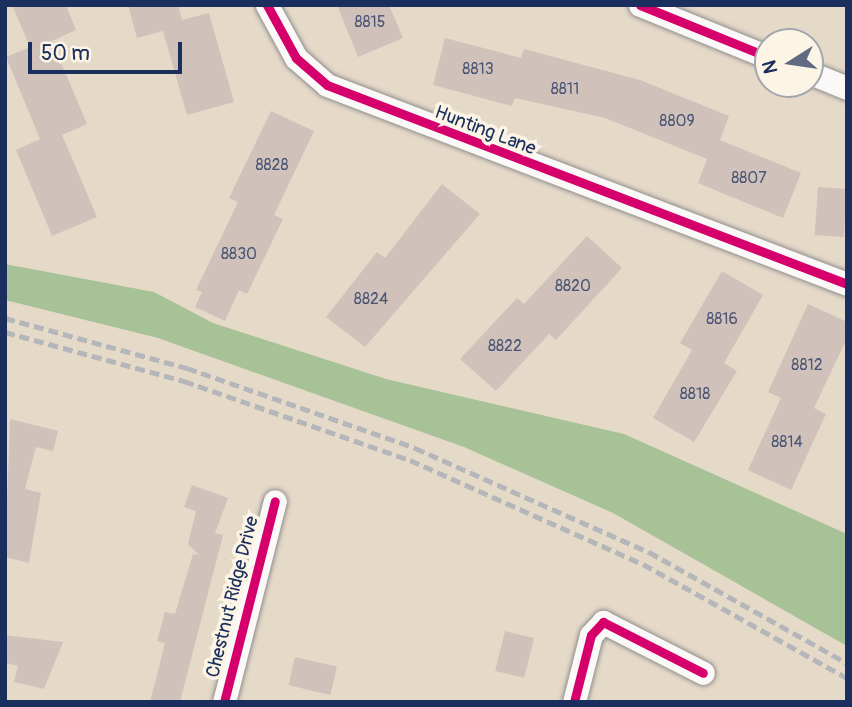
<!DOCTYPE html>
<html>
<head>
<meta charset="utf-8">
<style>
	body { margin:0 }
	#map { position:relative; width:852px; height:707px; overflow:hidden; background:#e5d9c8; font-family:Pangolin,sans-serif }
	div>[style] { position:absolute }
	.forest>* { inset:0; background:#a7c297 }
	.building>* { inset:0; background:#d0c2ba; transform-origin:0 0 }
	.roads { filter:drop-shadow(0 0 2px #908e8d) drop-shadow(0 0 2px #908e8d) }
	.minor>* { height:23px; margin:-11.5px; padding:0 11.5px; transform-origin:11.5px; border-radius:11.5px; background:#fbf9f7 }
	.rail>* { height:5px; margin-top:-2.5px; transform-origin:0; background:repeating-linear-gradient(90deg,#b5b6b9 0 10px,transparent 0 15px) }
	.cycleway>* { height:9px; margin:-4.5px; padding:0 4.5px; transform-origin:4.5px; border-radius:4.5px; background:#d6006c }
	span { translate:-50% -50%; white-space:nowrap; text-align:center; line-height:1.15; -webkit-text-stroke:7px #fcf5e5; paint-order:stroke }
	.number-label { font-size:16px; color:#4b5676 }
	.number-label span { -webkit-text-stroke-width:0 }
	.street-label { font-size:19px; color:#1b2f5e }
	.frame { position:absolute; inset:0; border:7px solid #1b2f5e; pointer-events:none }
	.north { position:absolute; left:754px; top:28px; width:70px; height:70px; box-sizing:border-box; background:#fcf5e5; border:2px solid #a2a6af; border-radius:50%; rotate:258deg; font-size:19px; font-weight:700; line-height:28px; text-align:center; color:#1b2f5e }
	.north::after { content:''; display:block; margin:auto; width:24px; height:32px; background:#626a83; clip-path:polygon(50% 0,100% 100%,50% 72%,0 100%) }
	.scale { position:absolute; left:28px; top:42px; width:154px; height:32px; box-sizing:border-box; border:4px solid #1b2f5e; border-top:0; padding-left:9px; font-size:21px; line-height:24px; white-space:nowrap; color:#1b2f5e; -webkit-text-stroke:5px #fcf5e5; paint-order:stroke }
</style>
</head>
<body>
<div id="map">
	<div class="forest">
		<div style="clip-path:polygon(5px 264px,154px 292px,213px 323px,386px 379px,624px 434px,847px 534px,847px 646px,613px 513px,464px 447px,158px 338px,5px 300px)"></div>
	</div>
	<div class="building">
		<div style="clip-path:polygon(12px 5px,66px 5px,76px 30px,52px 41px,87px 124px,62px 135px,97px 217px,52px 236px,16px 150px,40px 139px,6px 57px,30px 47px)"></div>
		<div style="clip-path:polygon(128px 5px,178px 5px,182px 20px,209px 13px,234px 102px,187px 115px,163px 31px,137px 38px)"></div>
		<div style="clip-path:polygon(337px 5px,389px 5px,403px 38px,358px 57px)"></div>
		<div style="clip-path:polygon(445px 38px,521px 58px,524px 49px,640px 80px,729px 116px,720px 140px,801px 173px,783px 218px,698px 183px,707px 159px,605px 118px,515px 98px,512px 106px,433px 85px)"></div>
		<div style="clip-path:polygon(271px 111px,314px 131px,274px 215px,283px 219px,247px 294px,239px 290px,225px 321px,195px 307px,202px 292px,196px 290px,238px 202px,229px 198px)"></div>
		<div style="clip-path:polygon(442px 184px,480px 214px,365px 347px,326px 317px,377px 252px,385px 258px)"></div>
		<div style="left:818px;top:187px;width:29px;height:48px;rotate:4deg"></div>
		<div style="clip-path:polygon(587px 236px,622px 268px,556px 340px,549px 334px,496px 391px,460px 359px,517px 298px,524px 304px)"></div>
		<div style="clip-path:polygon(722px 271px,763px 295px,724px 363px,737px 371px,694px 442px,653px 418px,692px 350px,680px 343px)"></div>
		<div style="clip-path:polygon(808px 304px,847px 322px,847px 338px,814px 408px,826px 414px,791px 490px,748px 470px,781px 398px,768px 392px)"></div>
		<div style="clip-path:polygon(10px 419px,58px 431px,53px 451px,36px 447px,25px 489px,41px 493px,29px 563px,5px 557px)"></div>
		<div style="clip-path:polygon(192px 485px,228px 498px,215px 533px,223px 535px,180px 702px,150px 702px,165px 643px,157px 641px,165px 612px,175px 614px,193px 554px,199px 555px,188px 544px,196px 511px,184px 507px)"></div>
		<div style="left:505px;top:631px;width:30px;height:41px;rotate:14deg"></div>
		<div style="clip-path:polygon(5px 635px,63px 642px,44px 689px,14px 682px,18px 666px,5px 663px)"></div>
		<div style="left:295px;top:657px;width:43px;height:29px;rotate:13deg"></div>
	</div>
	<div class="roads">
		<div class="minor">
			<div style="left:267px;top:5px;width:60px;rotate:61.3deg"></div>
			<div style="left:296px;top:58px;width:41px;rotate:41.1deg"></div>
			<div style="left:327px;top:85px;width:557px;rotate:20.94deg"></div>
			<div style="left:640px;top:5px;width:138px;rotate:22.1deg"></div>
			<div style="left:810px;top:73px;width:40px;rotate:22deg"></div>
			<div style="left:224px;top:702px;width:207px;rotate:-75.8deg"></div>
			<div style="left:574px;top:702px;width:69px;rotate:-75.8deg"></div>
			<div style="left:591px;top:635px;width:18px;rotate:-47deg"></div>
			<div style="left:603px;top:622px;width:112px;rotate:27deg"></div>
		</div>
	</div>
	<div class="rail">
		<div style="left:5px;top:318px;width:189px;rotate:15.4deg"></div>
		<div style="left:187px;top:368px;width:242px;rotate:19.3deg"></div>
		<div style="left:415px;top:448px;width:256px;rotate:24deg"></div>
		<div style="left:649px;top:552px;width:227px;rotate:29.3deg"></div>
		<div style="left:5px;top:332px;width:186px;rotate:15.3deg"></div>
		<div style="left:184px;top:381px;width:239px;rotate:19.3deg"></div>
		<div style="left:410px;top:460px;width:255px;rotate:24.1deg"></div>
		<div style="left:643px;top:564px;width:234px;rotate:29.2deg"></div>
	</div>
	<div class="cycleway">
		<div style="left:267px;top:5px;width:60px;rotate:61.3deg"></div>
		<div style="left:296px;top:58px;width:41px;rotate:41.1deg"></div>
		<div style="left:327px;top:85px;width:557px;rotate:20.94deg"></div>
		<div style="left:640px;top:5px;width:138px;rotate:22.1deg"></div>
		<div style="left:224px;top:702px;width:207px;rotate:-75.8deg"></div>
		<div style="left:574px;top:702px;width:69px;rotate:-75.8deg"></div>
		<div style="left:591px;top:635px;width:18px;rotate:-47deg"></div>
		<div style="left:603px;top:622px;width:112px;rotate:27deg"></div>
	</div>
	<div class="number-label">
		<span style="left:370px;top:22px">8815</span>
		<span style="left:478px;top:69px">8813</span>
		<span style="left:565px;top:89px">8811</span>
		<span style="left:677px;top:121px">8809</span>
		<span style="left:272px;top:165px">8828</span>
		<span style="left:749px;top:178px">8807</span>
		<span style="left:239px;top:254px">8830</span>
		<span style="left:573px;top:286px">8820</span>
		<span style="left:371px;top:299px">8824</span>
		<span style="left:722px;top:319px">8816</span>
		<span style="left:505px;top:346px">8822</span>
		<span style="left:807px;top:365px">8812</span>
		<span style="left:695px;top:394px">8818</span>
		<span style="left:787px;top:442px">8814</span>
	</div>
	<div class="street-label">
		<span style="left:485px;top:131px;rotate:21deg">Hunting Lane</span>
		<span style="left:233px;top:597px;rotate:-76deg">Chestnut Ridge Drive</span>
	</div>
	<div class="frame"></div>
	<div class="north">N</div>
	<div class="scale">50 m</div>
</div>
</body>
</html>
